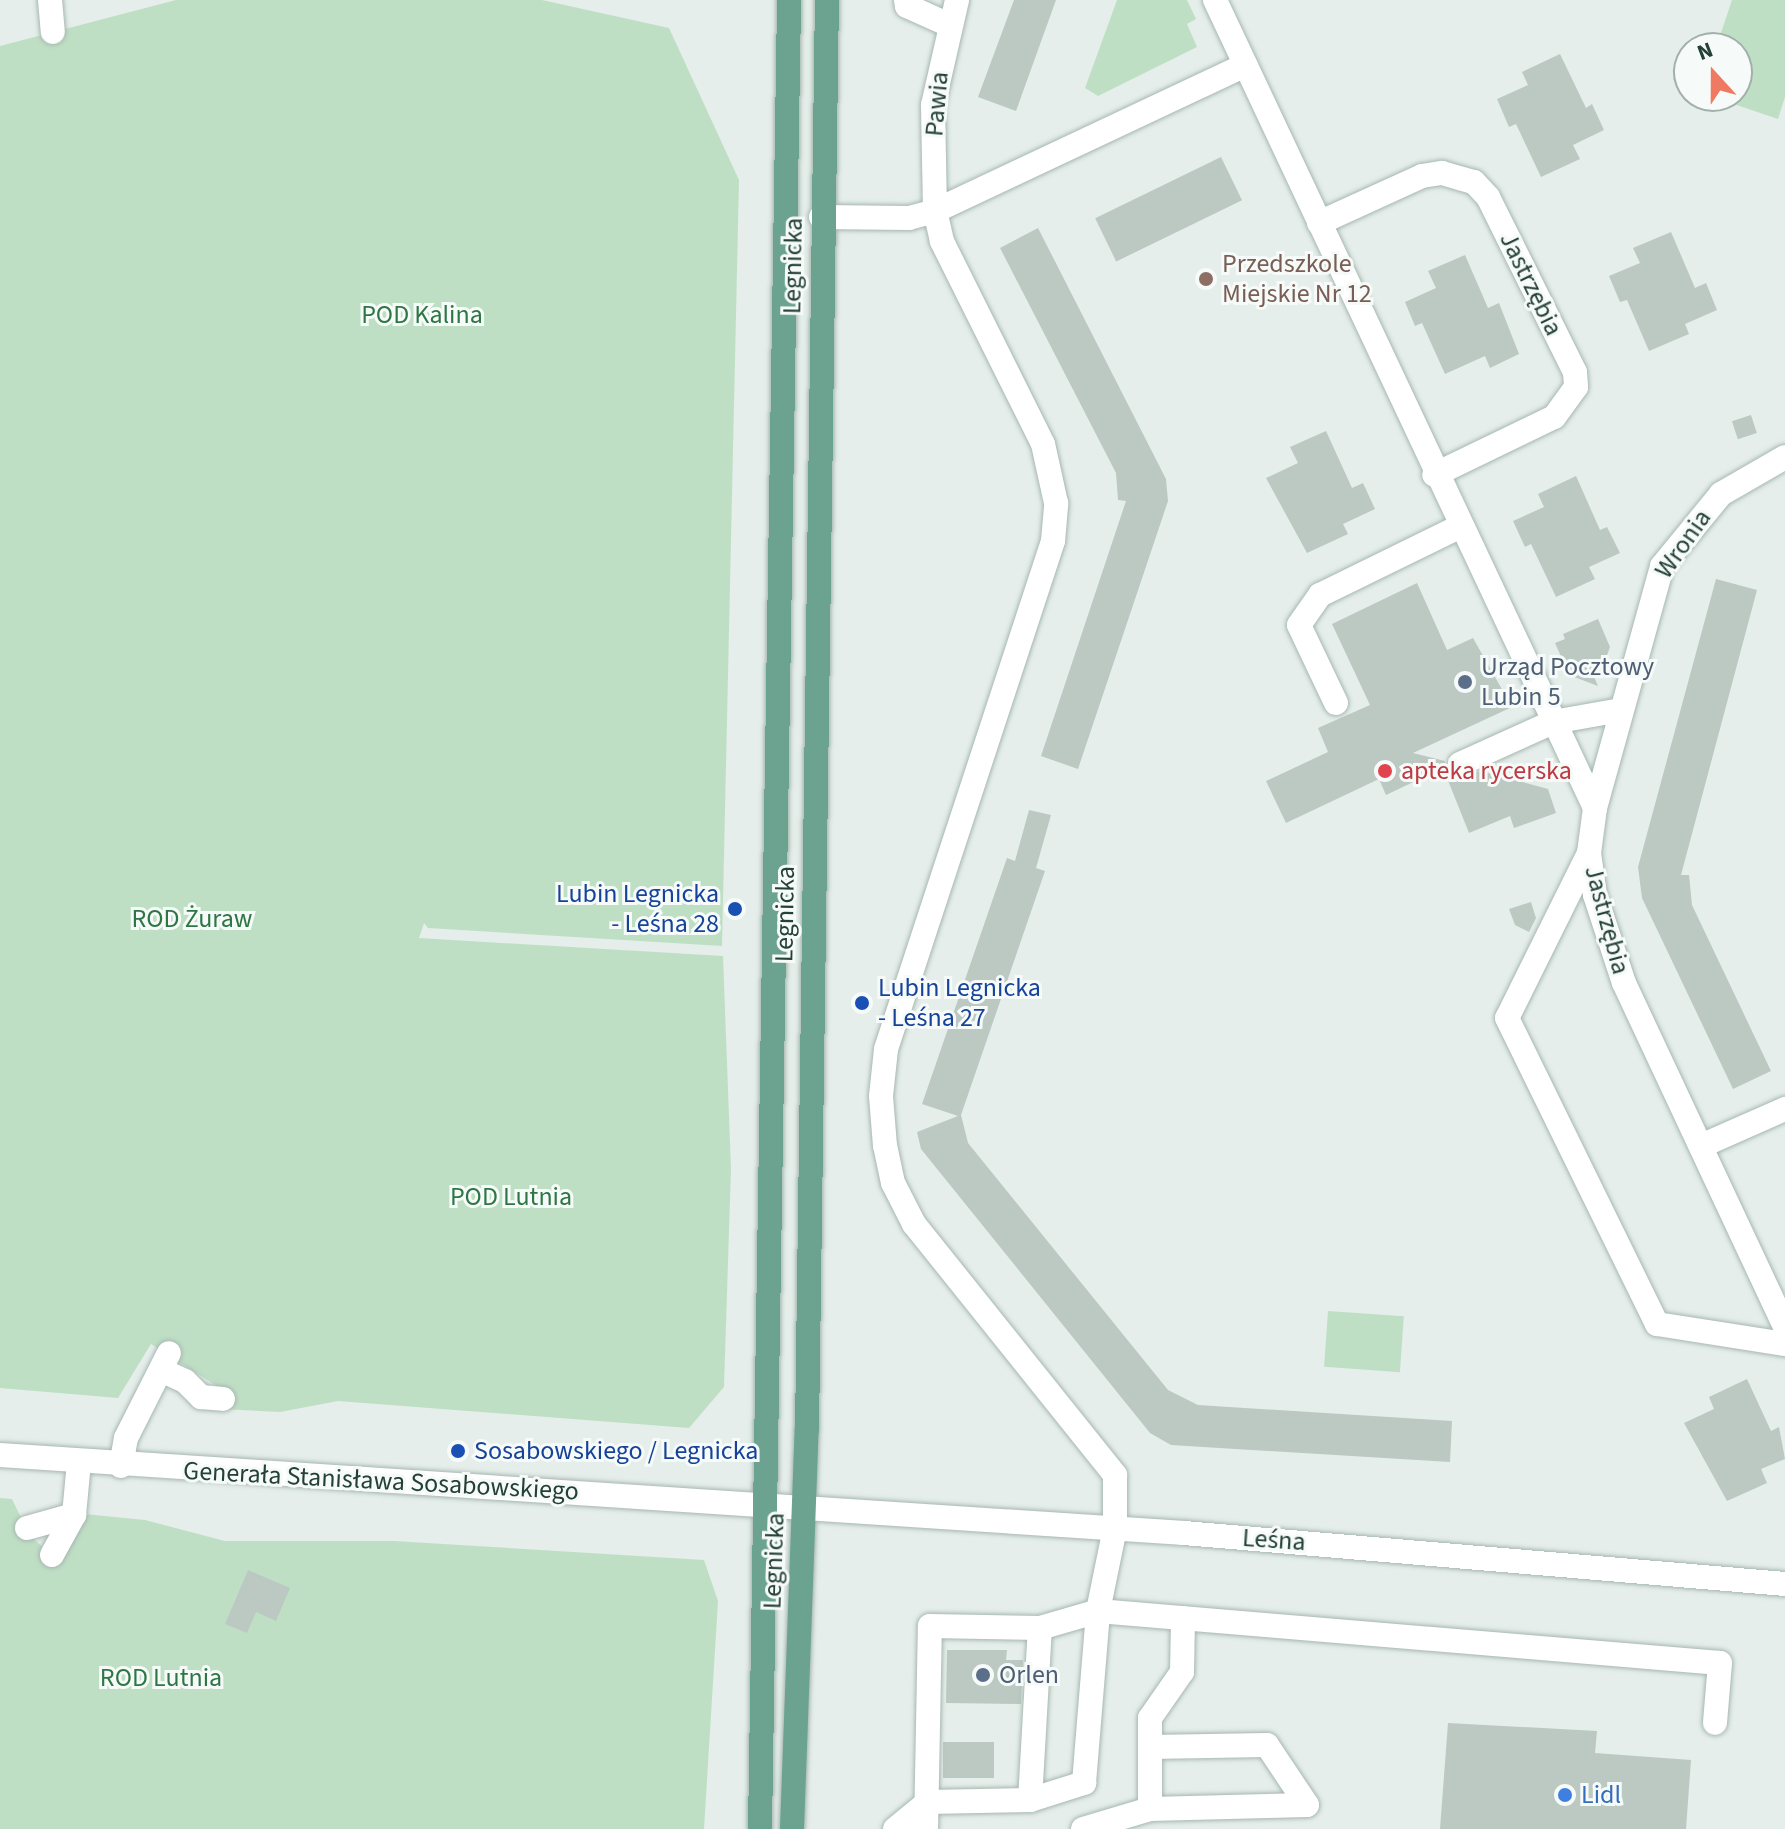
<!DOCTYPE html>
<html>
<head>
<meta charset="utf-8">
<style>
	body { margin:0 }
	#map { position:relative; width:1785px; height:1829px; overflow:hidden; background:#e5eeea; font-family:"Source Sans 3",sans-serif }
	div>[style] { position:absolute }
	.green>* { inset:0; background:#bfdfc5; transform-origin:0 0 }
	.building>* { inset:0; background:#bbc9c2; transform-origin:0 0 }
	.roads { filter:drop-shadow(0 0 2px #a7b7b1) drop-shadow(0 0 2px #a7b7b1) }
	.minor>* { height:24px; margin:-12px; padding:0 12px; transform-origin:12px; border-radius:12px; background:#fff }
	.major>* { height:24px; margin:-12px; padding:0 12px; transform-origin:12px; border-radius:12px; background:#6ba390 }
	.dots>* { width:22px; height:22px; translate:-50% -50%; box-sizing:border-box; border:4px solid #f6faf8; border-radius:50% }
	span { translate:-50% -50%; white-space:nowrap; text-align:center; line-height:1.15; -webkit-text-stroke:6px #f6faf8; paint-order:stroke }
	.street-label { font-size:26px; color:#244137 }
	.education-label { font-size:26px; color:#785e54 }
	.left { translate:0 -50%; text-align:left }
	.park-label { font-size:26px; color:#2e7745 }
	.service-label { font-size:26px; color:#4e5e75 }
	.health-label { font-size:26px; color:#be3a42 }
	.transit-label { font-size:26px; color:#164399 }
	.right { translate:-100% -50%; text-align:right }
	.shop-label { font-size:26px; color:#366cbe }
	.north { position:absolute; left:1673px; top:32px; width:80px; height:80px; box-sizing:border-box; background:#f6faf8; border:2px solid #a2b0ab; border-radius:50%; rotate:339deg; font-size:22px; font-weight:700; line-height:32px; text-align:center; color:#244137 }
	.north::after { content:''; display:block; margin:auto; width:28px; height:36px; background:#f07961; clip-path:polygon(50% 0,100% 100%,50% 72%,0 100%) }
</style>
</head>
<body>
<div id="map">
	<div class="green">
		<div style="clip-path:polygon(176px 0,542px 0,669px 28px,739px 180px,722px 946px,428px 928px,424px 923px,419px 938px,723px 956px,731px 1169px,724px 1387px,689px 1428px,338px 1401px,280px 1412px,222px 1409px,223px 1390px,151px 1344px,118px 1398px,0 1388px,0 46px)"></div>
		<div style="clip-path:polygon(1117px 0,1187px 0,1196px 19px,1187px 24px,1197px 47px,1098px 96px,1085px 88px)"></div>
		<div style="clip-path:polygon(1732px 0,1785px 0,1785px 97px,1778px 119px,1710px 96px,1737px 96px,1737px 48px,1716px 48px)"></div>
		<div style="left:1328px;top:1311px;width:76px;height:56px;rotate:4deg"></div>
		<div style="clip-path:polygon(0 1498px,12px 1499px,30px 1536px,52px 1555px,85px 1514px,145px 1520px,225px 1541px,394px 1541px,704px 1560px,718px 1601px,704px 1829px,0 1829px)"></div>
	</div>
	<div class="building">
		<div style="clip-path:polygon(1014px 0,1056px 0,1016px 111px,978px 97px)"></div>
		<div style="clip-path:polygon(1560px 54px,1586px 108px,1592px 104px,1604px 130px,1573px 145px,1580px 159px,1541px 177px,1516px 124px,1509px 127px,1497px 99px,1528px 85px,1522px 72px)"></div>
		<div style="left:1221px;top:157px;width:48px;height:140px;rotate:64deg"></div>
		<div style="clip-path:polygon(1038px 228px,1166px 479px,1168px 501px,1078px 769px,1041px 756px,1126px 501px,1118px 500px,1116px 473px,1000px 248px)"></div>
		<div style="clip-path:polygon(1671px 232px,1695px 288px,1706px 283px,1717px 310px,1685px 324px,1689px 334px,1649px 351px,1627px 300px,1620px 302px,1609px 276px,1640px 263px,1633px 248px)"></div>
		<div style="clip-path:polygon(1465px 255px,1488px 308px,1499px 303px,1519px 354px,1490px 368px,1485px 356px,1445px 374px,1422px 323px,1415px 326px,1405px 302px,1436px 288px,1428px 271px)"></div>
		<div style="left:1751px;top:415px;width:19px;height:20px;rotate:72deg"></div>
		<div style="clip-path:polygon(1326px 431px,1352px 488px,1363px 483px,1375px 509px,1343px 524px,1348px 534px,1307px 553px,1266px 478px,1298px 463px,1290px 447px)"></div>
		<div style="clip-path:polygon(1576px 476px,1600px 530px,1607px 527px,1620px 553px,1589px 567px,1595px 579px,1556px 597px,1531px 544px,1525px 547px,1513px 521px,1544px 507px,1538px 494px)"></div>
		<div style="clip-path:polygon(1716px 579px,1757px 590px,1681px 875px,1689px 875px,1692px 905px,1771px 1071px,1733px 1089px,1642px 898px,1638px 867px)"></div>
		<div style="clip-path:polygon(1417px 583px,1447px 650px,1473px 638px,1512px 707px,1413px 753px,1445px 761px,1447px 771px,1458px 779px,1481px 771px,1548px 789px,1556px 813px,1514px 828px,1510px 816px,1469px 833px,1443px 768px,1386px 795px,1379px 779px,1286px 823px,1266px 781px,1328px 752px,1318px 728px,1370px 705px,1332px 624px)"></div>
		<div style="clip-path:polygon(1598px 619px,1610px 647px,1604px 664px,1591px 670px,1598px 686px,1569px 675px,1555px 643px,1565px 639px,1563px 634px)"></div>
		<div style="clip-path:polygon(1029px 810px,1051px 815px,1036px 868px,1045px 871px,961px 1115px,968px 1143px,1168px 1390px,1198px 1405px,1452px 1421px,1450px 1462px,1171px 1445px,1150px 1433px,921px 1149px,917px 1132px,958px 1116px,922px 1104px,1007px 858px,1015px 861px)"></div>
		<div style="clip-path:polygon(1531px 902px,1536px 918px,1529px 932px,1515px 925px,1509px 909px)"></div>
		<div style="clip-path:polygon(1747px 1379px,1771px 1431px,1779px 1427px,1785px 1459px,1761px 1469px,1767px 1483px,1727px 1501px,1684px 1423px,1714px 1409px,1709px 1397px)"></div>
		<div style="clip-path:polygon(248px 1570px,290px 1588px,276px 1621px,256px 1612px,247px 1633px,225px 1624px)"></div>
		<div style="clip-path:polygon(947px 1650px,1007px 1650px,1006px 1660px,1023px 1660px,1021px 1704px,946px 1703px)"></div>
		<div style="clip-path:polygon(1448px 1723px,1597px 1731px,1595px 1753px,1691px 1760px,1686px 1829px,1440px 1829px)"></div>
		<div style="left:943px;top:1742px;width:51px;height:36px"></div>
	</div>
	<div class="roads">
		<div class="minor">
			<div style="left:50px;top:0;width:32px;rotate:85deg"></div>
			<div style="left:906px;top:0;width:6px;rotate:81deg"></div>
			<div style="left:907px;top:6px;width:46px;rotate:24.3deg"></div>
			<div style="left:1215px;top:0;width:893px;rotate:64.81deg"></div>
			<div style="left:1595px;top:808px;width:45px;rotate:97.6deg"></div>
			<div style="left:1589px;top:853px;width:42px;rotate:81.9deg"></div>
			<div style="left:1595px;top:895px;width:93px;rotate:71.8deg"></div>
			<div style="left:1624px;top:983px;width:380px;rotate:64.9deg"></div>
			<div style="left:821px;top:217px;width:88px;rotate:0.7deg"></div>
			<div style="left:909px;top:218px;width:27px;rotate:-15deg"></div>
			<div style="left:935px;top:211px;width:343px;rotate:-25.2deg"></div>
			<div style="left:1319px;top:223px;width:113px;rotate:-24.5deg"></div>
			<div style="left:1422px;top:176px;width:20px;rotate:-9deg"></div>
			<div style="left:1442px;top:173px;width:33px;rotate:16deg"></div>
			<div style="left:1474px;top:182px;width:21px;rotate:47deg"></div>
			<div style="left:1488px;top:197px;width:195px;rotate:63.6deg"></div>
			<div style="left:1575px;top:372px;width:15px;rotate:86deg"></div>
			<div style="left:1576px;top:387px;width:37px;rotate:126deg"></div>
			<div style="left:1554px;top:417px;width:133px;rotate:154.2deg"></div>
			<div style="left:1336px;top:703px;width:86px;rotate:-115.4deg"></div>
			<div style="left:1299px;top:625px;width:37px;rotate:-55deg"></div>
			<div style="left:1320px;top:595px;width:155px;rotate:-26.1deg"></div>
			<div style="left:1460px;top:764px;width:102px;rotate:-24.3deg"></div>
			<div style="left:1553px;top:722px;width:69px;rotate:-10deg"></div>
			<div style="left:1595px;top:808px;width:251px;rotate:-74.5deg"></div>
			<div style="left:1662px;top:566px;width:93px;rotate:-50.7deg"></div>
			<div style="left:1721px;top:494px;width:74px;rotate:-30deg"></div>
			<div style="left:1589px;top:853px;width:184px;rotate:116.4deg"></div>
			<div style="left:1507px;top:1018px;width:341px;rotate:63.9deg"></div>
			<div style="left:1657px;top:1324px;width:130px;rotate:8.9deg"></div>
			<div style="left:1701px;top:1146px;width:92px;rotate:-23.8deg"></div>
			<div style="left:161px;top:1370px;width:26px;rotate:25deg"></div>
			<div style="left:185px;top:1381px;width:23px;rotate:45deg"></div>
			<div style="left:201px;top:1397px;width:22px;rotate:5deg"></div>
			<div style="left:0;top:1455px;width:1187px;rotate:3.77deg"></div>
			<div style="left:1184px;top:1533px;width:603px;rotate:4.85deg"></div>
			<div style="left:121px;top:1466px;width:28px;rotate:-80deg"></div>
			<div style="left:126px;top:1438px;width:95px;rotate:-63.2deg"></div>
			<div style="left:27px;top:1528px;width:49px;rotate:-15.5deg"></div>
			<div style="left:52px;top:1555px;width:46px;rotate:-61.2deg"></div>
			<div style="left:74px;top:1515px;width:53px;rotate:-84.6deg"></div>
			<div style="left:1030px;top:1800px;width:172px;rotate:-86.7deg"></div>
			<div style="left:1150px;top:1809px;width:91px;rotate:-90deg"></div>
			<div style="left:1150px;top:1718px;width:56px;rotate:-55.2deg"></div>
			<div style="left:1182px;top:1672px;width:54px;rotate:-88.9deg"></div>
			<div style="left:895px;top:1829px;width:43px;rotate:-39.3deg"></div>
			<div style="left:928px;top:1802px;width:102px;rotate:-1.1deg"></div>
			<div style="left:1030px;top:1800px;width:57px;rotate:-17.5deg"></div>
			<div style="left:1084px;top:1783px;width:173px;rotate:-85.3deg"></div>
			<div style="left:1098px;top:1611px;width:85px;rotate:-78.4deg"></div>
			<div style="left:1115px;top:1528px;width:53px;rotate:-90deg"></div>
			<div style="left:1115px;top:1475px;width:322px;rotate:-128.7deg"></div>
			<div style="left:914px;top:1224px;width:46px;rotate:-117.1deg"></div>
			<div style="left:893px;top:1183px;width:38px;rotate:-102deg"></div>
			<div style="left:885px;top:1146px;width:50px;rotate:-94.6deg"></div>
			<div style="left:881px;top:1096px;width:47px;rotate:-83.9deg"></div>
			<div style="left:886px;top:1049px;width:535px;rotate:-71.8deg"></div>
			<div style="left:1053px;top:541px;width:38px;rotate:-85deg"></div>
			<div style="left:1056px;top:503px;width:60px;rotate:-102.4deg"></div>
			<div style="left:1043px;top:444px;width:227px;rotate:-116.5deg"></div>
			<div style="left:942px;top:241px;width:31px;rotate:-103deg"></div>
			<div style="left:935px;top:211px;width:106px;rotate:-91.1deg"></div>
			<div style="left:933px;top:105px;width:108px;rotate:-77.1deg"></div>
			<div style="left:926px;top:1829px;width:203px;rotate:-88.9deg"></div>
			<div style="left:930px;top:1626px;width:110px;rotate:1deg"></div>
			<div style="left:1040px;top:1628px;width:60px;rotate:-16.3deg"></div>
			<div style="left:1098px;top:1611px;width:624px;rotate:4.78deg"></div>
			<div style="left:1720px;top:1663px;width:60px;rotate:94.8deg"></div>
			<div style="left:1083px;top:1829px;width:70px;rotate:-16.6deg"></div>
			<div style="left:1150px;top:1809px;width:157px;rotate:-1.5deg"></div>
			<div style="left:1307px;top:1805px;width:72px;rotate:-123.7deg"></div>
			<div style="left:1267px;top:1745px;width:117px;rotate:179deg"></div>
		</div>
		<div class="major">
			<div style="left:760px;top:1829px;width:1829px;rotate:-89.09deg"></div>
			<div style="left:792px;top:1829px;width:400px;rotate:-87.9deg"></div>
			<div style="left:807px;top:1429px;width:1429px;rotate:-89.2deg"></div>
		</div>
	</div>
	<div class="dots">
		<div style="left:1206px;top:279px;background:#8d6e63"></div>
		<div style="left:1465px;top:682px;background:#5c6f8a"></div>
		<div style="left:1385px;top:771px;background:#e0444e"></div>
		<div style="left:735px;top:909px;background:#1a4fb4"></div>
		<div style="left:862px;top:1003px;background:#1a4fb4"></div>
		<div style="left:458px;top:1451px;background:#1a4fb4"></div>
		<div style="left:983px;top:1675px;background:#5c6f8a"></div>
		<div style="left:1565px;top:1795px;background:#3f7fe0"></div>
	</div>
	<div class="street-label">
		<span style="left:937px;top:104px;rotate:-85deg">Pawia</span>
		<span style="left:793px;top:266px;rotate:-89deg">Legnicka</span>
		<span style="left:1531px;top:284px;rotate:64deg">Jastrzębia</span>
		<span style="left:1683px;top:544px;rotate:-55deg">Wronia</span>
		<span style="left:785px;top:914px;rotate:-89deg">Legnicka</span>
		<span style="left:1607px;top:920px;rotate:75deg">Jastrzębia</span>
		<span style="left:381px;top:1481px;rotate:3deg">Generała Stanisława Sosabowskiego</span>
		<span style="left:1274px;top:1540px;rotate:4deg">Leśna</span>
		<span style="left:774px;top:1561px;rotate:-88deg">Legnicka</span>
	</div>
	<div class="education-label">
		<span class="left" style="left:1222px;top:279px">Przedszkole<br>Miejskie Nr 12</span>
	</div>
	<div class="park-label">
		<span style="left:422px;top:315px">POD Kalina</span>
		<span style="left:192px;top:919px">ROD Żuraw</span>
		<span style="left:511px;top:1197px">POD Lutnia</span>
		<span style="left:161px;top:1678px">ROD Lutnia</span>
	</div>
	<div class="service-label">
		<span class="left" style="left:1481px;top:682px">Urząd Pocztowy<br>Lubin 5</span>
		<span class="left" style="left:999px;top:1675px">Orlen</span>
	</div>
	<div class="health-label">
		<span class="left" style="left:1401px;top:771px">apteka rycerska</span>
	</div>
	<div class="transit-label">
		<span class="right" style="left:719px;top:909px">Lubin Legnicka<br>- Leśna 28</span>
		<span class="left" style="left:878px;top:1003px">Lubin Legnicka<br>- Leśna 27</span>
		<span class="left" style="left:474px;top:1451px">Sosabowskiego / Legnicka</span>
	</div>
	<div class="shop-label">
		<span class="left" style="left:1581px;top:1795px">Lidl</span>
	</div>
	<div class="north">N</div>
</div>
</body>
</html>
